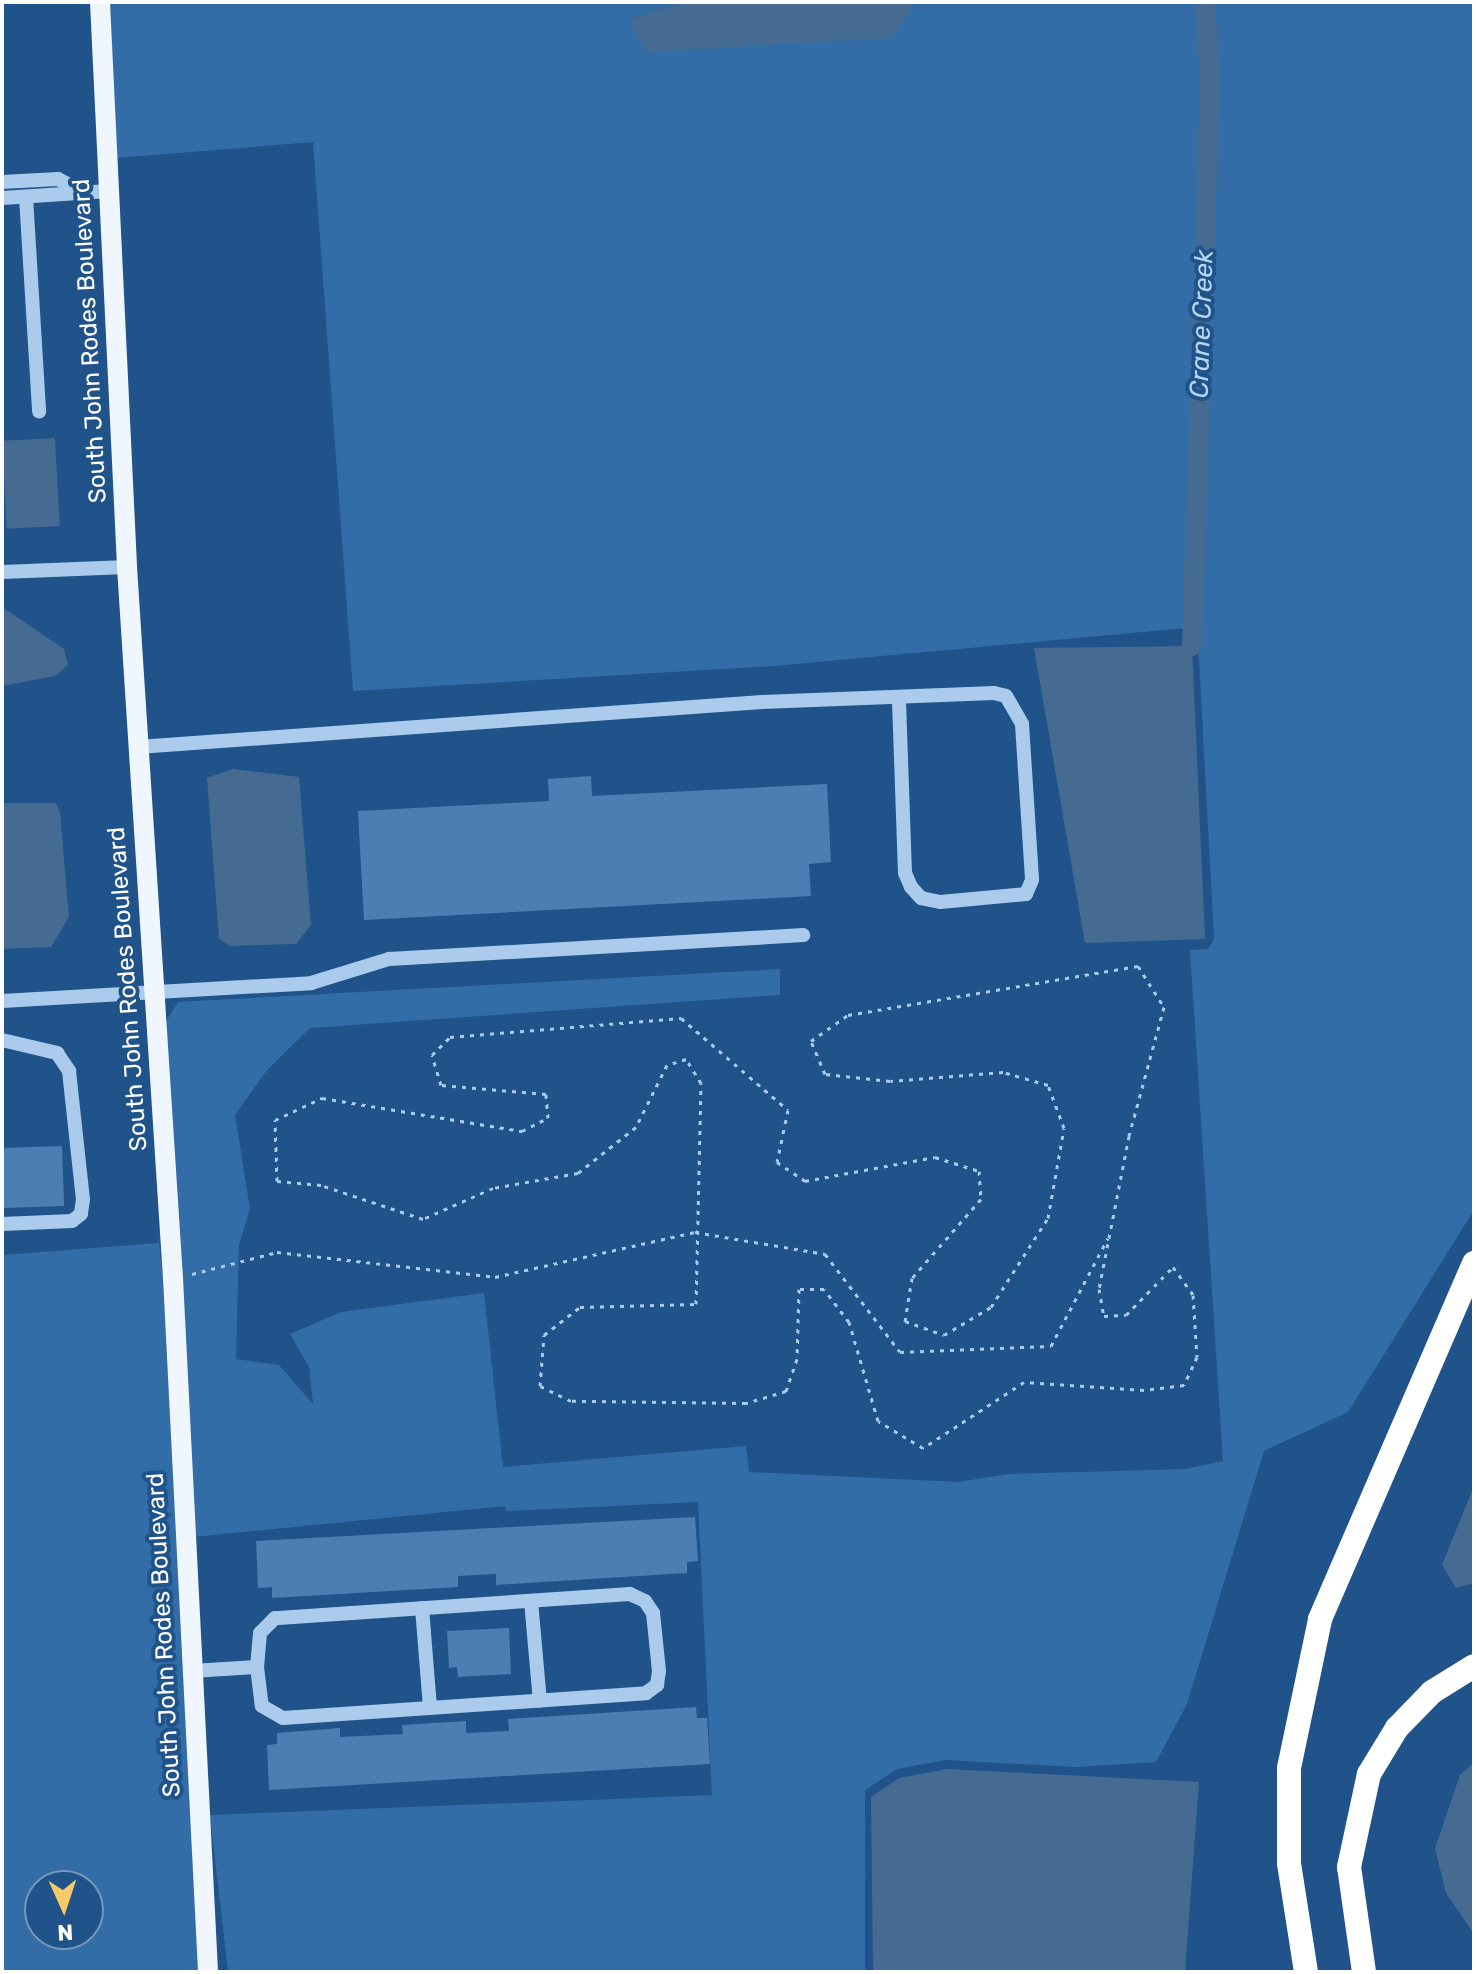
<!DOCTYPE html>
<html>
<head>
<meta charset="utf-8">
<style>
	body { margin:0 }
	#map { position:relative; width:1476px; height:1974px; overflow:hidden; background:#1f538a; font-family:Rubik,sans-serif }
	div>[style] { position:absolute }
	.green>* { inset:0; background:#326da8 }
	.water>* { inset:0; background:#456b92; transform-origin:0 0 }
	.canal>* { height:20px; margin:-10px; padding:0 10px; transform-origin:10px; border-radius:10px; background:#456b92 }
	.building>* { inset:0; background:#4b7fb4; transform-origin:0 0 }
	.path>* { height:3px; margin-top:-1.5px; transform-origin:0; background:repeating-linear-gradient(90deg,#aacbec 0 4px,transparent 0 10px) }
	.minor>* { height:14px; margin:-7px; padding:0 7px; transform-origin:7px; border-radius:7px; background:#aacbec }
	.major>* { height:20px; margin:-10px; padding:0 10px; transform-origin:10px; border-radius:10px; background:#eff6fe }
	.highway>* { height:24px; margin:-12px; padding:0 12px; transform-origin:12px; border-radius:12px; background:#fff }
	span { translate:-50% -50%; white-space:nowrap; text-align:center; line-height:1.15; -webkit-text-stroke:8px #1f538a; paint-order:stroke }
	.street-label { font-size:24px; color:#fff }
	.water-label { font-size:26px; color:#b6d5f3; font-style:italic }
	.frame { position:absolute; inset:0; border:4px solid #fff; pointer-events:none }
	.north { position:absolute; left:24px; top:1870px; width:80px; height:80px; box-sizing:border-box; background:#1f538a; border:2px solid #7998b9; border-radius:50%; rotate:177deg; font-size:22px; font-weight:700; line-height:32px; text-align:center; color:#fff }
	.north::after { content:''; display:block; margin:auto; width:28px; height:36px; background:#faca6a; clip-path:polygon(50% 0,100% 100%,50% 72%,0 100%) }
</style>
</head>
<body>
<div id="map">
	<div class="green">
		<div style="clip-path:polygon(110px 2px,683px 2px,629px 19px,914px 7px,913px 2px,1474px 2px,1474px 1210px,1348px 1412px,1264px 1451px,1187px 1704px,1156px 1762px,1076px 1767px,946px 1760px,897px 1769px,865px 1790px,865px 1972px,228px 1972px,210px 1815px,712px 1795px,698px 1502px,506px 1511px,505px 1506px,194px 1537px,166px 1021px,178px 1002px,780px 969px,780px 995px,310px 1028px,267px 1070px,235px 1115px,250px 1209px,239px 1245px,236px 1359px,279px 1365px,313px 1404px,309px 1367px,290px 1334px,341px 1312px,484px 1293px,503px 1467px,746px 1446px,749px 1472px,958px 1482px,1009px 1474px,1186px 1469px,1223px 1461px,1190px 950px,1208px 949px,1214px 939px,1198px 640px,1186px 636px,1185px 628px,774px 666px,353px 691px,313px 142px,117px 158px)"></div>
		<div style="clip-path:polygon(evenodd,158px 1234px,163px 1279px,198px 1972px,2px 1972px,2px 1255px,158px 1243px,158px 1234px,40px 1886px,88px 1886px,88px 1934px,40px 1934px,40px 1886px)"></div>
	</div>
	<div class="water">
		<div style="clip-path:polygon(683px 2px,913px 2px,914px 7px,891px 38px,647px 52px,629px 19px)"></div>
		<div style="left:55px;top:438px;width:88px;height:53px;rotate:87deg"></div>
		<div style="clip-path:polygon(2px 607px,64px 649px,68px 665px,55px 676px,2px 686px)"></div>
		<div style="clip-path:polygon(1192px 646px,1205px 939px,1085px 943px,1034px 648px)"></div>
		<div style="clip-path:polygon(233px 769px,299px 777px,311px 925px,296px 944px,230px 946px,219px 939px,207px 778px)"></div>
		<div style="clip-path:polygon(2px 803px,56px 803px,60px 812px,69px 917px,51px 947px,2px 949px)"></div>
		<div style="clip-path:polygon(1474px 1486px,1474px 1583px,1456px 1588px,1442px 1565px)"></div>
		<div style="clip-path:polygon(1474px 1762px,1474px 1934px,1446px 1893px,1435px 1848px,1460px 1775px)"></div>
		<div style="clip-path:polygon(947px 1769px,1199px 1782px,1185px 1972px,873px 1972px,871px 1797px,899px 1778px)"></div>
	</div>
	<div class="canal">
		<div style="left:1192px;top:646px;width:567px;rotate:-88.18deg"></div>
		<div style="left:1210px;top:79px;width:77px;rotate:-93.7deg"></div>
	</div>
	<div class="building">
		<div style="clip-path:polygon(591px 776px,592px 796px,827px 784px,831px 862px,809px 864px,811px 896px,364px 920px,358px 811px,549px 801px,548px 779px)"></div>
		<div style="left:62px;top:1146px;width:60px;height:60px;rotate:88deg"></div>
		<div style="clip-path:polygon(695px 1517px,698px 1561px,687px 1562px,687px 1573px,496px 1585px,496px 1574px,458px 1576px,458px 1587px,272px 1598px,272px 1587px,258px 1588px,256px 1541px)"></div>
		<div style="clip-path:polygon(509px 1628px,511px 1674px,458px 1677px,457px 1667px,449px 1668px,447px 1631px)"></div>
		<div style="clip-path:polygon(696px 1707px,697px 1718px,707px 1718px,710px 1764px,269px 1790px,267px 1745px,277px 1744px,277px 1733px,340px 1728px,340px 1737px,403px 1734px,402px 1725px,466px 1721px,466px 1733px,509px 1731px,508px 1719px)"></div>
	</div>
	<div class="path">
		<div style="left:1138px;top:966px;width:49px;rotate:57.6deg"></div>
		<div style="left:1164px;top:1007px;width:134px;rotate:105.2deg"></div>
		<div style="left:1129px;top:1136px;width:156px;rotate:101.1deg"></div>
		<div style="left:1099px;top:1289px;width:27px;rotate:80deg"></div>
		<div style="left:1104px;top:1316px;width:22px;rotate:-3deg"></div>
		<div style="left:1126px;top:1315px;width:67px;rotate:-45.6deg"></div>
		<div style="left:1173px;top:1267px;width:34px;rotate:54deg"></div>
		<div style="left:1193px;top:1295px;width:62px;rotate:86.3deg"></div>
		<div style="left:1197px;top:1357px;width:31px;rotate:115deg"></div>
		<div style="left:1184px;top:1385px;width:40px;rotate:172.9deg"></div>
		<div style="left:1144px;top:1390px;width:120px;rotate:-176.2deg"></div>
		<div style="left:1024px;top:1382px;width:121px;rotate:146.8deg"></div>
		<div style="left:923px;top:1448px;width:52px;rotate:-149deg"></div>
		<div style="left:878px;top:1421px;width:103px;rotate:-106.3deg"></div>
		<div style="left:849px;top:1322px;width:41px;rotate:-127.1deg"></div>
		<div style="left:824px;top:1289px;width:25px;rotate:180deg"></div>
		<div style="left:799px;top:1289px;width:70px;rotate:91.6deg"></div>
		<div style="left:797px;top:1359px;width:34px;rotate:109deg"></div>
		<div style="left:786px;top:1391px;width:42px;rotate:163.3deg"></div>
		<div style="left:746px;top:1403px;width:175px;rotate:-179.3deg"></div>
		<div style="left:571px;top:1401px;width:34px;rotate:-154deg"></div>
		<div style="left:540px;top:1386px;width:51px;rotate:-85.5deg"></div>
		<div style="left:544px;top:1335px;width:46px;rotate:-37.9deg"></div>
		<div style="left:580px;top:1307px;width:116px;rotate:-1.5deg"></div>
		<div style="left:696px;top:1304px;width:221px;rotate:-88.7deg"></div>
		<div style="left:701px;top:1083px;width:28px;rotate:-122deg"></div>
		<div style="left:686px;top:1059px;width:20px;rotate:162deg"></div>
		<div style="left:667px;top:1065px;width:69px;rotate:116.6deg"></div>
		<div style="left:636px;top:1127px;width:74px;rotate:141.6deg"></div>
		<div style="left:578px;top:1173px;width:86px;rotate:170deg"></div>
		<div style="left:493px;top:1188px;width:77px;rotate:156.1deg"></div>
		<div style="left:423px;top:1219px;width:108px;rotate:-161.6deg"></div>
		<div style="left:321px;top:1185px;width:44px;rotate:-174.8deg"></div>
		<div style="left:277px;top:1181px;width:61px;rotate:-91.9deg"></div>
		<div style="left:275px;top:1120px;width:52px;rotate:-25.1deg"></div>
		<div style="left:322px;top:1098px;width:203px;rotate:9.4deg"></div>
		<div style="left:522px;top:1131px;width:29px;rotate:-27deg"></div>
		<div style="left:548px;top:1118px;width:24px;rotate:-95deg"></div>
		<div style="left:546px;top:1094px;width:105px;rotate:-175.1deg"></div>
		<div style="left:441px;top:1085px;width:31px;rotate:-107deg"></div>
		<div style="left:432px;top:1055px;width:25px;rotate:-45deg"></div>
		<div style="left:450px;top:1037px;width:232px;rotate:-4.7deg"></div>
		<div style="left:681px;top:1018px;width:141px;rotate:40.7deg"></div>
		<div style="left:788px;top:1110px;width:53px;rotate:101.9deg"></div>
		<div style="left:777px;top:1162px;width:34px;rotate:34deg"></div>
		<div style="left:805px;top:1181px;width:132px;rotate:-10.5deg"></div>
		<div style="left:935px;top:1157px;width:46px;rotate:17.7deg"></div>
		<div style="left:979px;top:1171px;width:28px;rotate:86deg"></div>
		<div style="left:981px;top:1199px;width:105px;rotate:131.1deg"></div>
		<div style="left:912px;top:1278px;width:44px;rotate:99.2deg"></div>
		<div style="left:905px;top:1321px;width:41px;rotate:19.7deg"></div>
		<div style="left:944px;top:1335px;width:55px;rotate:-30.8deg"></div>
		<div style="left:991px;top:1307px;width:106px;rotate:-57.4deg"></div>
		<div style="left:1048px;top:1218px;width:91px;rotate:-79.9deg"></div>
		<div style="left:1064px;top:1128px;width:46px;rotate:-110.4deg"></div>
		<div style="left:1048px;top:1085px;width:47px;rotate:-163.9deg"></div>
		<div style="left:1003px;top:1072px;width:113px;rotate:175.4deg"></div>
		<div style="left:890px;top:1081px;width:65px;rotate:-173.9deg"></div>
		<div style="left:825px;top:1074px;width:36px;rotate:-113deg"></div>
		<div style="left:811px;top:1041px;width:45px;rotate:-35.1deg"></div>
		<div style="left:848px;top:1015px;width:294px;rotate:-9.6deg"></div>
		<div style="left:192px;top:1274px;width:88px;rotate:-14.5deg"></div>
		<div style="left:277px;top:1252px;width:219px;rotate:6.5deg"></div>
		<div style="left:495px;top:1277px;width:205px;rotate:-12.7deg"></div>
		<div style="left:695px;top:1232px;width:132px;rotate:9.6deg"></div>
		<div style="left:825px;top:1254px;width:123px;rotate:52.6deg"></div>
		<div style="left:900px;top:1352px;width:151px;rotate:-2.3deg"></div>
		<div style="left:1051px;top:1346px;width:122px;rotate:-62.2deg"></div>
	</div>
	<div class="minor">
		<div style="left:2px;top:182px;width:56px;rotate:-3.1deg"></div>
		<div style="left:58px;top:179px;width:30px;rotate:27deg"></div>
		<div style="left:26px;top:197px;width:215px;rotate:86.5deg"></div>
		<div style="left:2px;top:198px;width:107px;rotate:-3.7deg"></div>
		<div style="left:2px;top:572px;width:125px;rotate:-2.3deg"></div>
		<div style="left:138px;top:747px;width:626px;rotate:-4.12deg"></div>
		<div style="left:762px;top:702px;width:232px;rotate:-2.2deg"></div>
		<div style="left:994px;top:693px;width:12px;rotate:14deg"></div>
		<div style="left:1006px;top:696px;width:32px;rotate:60deg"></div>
		<div style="left:1022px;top:724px;width:156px;rotate:86.3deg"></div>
		<div style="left:1032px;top:880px;width:15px;rotate:113deg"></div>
		<div style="left:1026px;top:894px;width:86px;rotate:174.7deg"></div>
		<div style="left:940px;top:902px;width:19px;rotate:-168deg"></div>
		<div style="left:921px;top:898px;width:15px;rotate:-132deg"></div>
		<div style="left:911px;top:887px;width:15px;rotate:-113deg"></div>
		<div style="left:905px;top:873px;width:176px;rotate:-92deg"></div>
		<div style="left:2px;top:1001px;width:310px;rotate:-3.3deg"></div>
		<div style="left:311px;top:983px;width:82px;rotate:-17.1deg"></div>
		<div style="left:389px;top:959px;width:415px;rotate:-3.3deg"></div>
		<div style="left:2px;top:1040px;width:57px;rotate:13.3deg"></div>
		<div style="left:57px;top:1053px;width:22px;rotate:56deg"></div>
		<div style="left:69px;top:1071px;width:129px;rotate:83.8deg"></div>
		<div style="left:83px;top:1199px;width:15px;rotate:98deg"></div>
		<div style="left:81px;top:1214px;width:11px;rotate:142deg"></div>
		<div style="left:72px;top:1221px;width:70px;rotate:177.5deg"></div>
		<div style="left:531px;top:1601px;width:100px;rotate:84.9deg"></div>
		<div style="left:422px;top:1608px;width:100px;rotate:85.4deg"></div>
		<div style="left:192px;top:1671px;width:65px;rotate:-3.5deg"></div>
		<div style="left:257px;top:1667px;width:39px;rotate:83deg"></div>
		<div style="left:262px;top:1706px;width:24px;rotate:30deg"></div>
		<div style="left:283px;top:1718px;width:364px;rotate:-3.9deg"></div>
		<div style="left:646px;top:1693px;width:14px;rotate:-36deg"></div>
		<div style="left:657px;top:1685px;width:14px;rotate:-82deg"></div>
		<div style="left:659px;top:1671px;width:58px;rotate:-95.9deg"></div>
		<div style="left:653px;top:1613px;width:14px;rotate:-124deg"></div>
		<div style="left:645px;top:1601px;width:17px;rotate:-155deg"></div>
		<div style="left:630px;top:1594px;width:356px;rotate:176.1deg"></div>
		<div style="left:275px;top:1618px;width:21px;rotate:135deg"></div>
		<div style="left:260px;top:1633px;width:34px;rotate:95deg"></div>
	</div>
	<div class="major">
		<div style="left:100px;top:2px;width:566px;rotate:87.26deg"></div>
		<div style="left:127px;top:567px;width:712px;rotate:86.3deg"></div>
		<div style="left:173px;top:1278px;width:695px;rotate:87.11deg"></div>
	</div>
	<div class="highway">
		<div style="left:1306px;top:1972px;width:110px;rotate:-98.9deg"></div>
		<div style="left:1289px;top:1863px;width:95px;rotate:-90deg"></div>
		<div style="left:1289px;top:1768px;width:152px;rotate:-78.2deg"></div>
		<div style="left:1320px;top:1619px;width:388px;rotate:-66.6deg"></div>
		<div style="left:1364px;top:1972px;width:106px;rotate:-98.1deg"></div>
		<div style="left:1349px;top:1867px;width:95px;rotate:-77.9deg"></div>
		<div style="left:1369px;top:1774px;width:54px;rotate:-58.7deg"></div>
		<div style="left:1397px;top:1728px;width:50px;rotate:-45.8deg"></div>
		<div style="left:1432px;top:1692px;width:49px;rotate:-31.8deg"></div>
	</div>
	<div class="street-label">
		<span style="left:90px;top:341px;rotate:-93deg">South John Rodes Boulevard</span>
		<span style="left:128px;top:989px;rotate:-94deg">South John Rodes Boulevard</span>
		<span style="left:164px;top:1635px;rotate:-93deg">South John Rodes Boulevard</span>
	</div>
	<div class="water-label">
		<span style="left:1202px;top:324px;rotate:-88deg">Crane Creek</span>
	</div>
	<div class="frame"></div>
	<div class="north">N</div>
</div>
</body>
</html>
